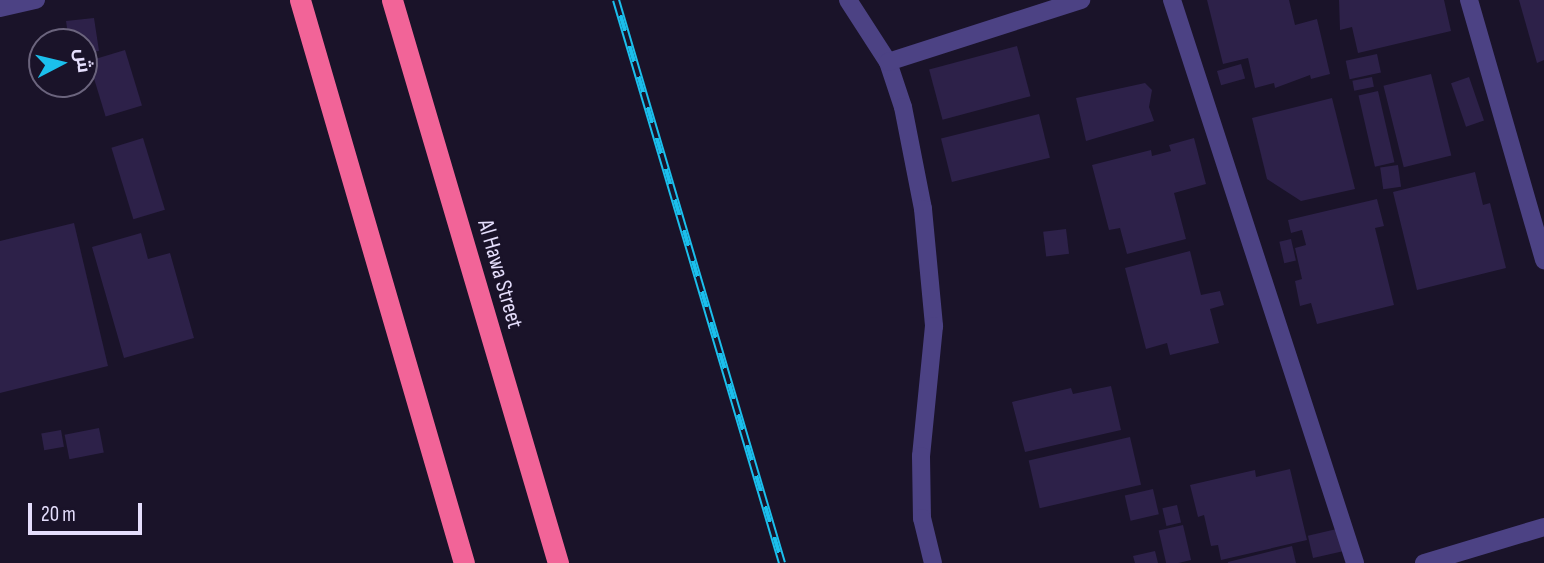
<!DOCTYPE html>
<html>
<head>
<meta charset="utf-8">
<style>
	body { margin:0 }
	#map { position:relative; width:1544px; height:563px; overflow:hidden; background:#1a1329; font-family:"Sofia Sans Condensed",Cairo,sans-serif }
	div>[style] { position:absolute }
	.building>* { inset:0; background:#2d2149; transform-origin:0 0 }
	.minor>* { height:18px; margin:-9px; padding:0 9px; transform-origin:9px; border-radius:9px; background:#4c4284 }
	.highway>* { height:21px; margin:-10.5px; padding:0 10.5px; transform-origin:10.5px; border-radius:10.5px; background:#f26498 }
	.rail>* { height:8px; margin-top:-4px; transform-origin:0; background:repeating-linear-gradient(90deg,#1a1329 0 16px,#1bbfec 0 32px); box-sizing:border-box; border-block:2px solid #1bbfec }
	span { translate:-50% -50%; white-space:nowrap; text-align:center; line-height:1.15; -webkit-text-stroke:5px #1a1329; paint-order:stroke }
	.street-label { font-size:23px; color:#e5defc }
	.north { position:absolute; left:28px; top:28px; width:70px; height:70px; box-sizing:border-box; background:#1a1329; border:2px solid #6b647d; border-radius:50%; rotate:83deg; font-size:19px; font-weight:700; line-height:28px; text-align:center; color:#e5defc }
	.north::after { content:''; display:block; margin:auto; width:24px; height:32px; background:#1bbfec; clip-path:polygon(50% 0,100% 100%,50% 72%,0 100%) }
	.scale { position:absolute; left:28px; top:503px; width:114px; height:32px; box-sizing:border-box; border:4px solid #e5defc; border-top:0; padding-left:9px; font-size:21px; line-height:24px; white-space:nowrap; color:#e5defc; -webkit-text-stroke:5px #1a1329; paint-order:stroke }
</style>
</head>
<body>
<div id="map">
	<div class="building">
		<div style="clip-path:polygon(1207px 0,1289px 0,1295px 25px,1317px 19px,1330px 74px,1311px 79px,1310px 75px,1275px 88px,1274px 83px,1255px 88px,1248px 58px,1223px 64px)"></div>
		<div style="clip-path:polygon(1339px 0,1444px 0,1451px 31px,1358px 53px,1352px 27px,1340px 30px)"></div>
		<div style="clip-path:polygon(1519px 0,1544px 0,1544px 60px,1537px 63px)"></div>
		<div style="clip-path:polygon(94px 18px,99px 51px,84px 53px,84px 42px,69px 42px,66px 21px)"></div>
		<div style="left:1017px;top:46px;width:52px;height:91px;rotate:75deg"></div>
		<div style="left:125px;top:50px;width:58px;height:38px;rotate:73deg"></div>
		<div style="left:1377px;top:54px;width:19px;height:32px;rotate:78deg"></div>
		<div style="left:1241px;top:64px;width:15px;height:25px;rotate:74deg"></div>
		<div style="left:1431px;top:74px;width:84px;height:49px;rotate:76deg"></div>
		<div style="left:1372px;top:77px;width:10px;height:20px;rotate:79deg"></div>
		<div style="left:1469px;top:77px;width:46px;height:19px;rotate:71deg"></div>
		<div style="clip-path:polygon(1145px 83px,1152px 90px,1149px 107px,1154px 121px,1086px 141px,1076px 98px)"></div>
		<div style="left:1378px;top:91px;width:73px;height:20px;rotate:77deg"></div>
		<div style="clip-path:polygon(1332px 98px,1355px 189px,1301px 201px,1267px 179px,1252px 118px)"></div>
		<div style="left:1039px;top:114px;width:45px;height:101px;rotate:76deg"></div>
		<div style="left:143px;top:138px;width:75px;height:33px;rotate:73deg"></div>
		<div style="clip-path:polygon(1194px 138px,1206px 184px,1174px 193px,1186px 239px,1127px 254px,1120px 228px,1109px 230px,1092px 165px,1151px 150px,1152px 156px,1171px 151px,1169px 145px)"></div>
		<div style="left:1398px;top:165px;width:22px;height:18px;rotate:82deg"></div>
		<div style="clip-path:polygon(1475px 172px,1483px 205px,1490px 203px,1506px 268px,1417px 290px,1393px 192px)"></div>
		<div style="clip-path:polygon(1377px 199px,1384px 226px,1375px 228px,1394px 305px,1317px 324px,1311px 303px,1300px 306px,1295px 281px,1302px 279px,1295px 248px,1306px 245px,1302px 230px,1291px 233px,1288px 220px)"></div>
		<div style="clip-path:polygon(74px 223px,108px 366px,0 393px,0 241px)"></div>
		<div style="left:1066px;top:229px;width:25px;height:23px;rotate:83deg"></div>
		<div style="clip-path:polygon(141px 233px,148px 259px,170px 253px,194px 338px,124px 358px,92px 247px)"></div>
		<div style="left:1291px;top:239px;width:22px;height:12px;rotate:77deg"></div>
		<div style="clip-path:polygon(1190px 251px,1201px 295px,1220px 291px,1224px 305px,1210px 309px,1219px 343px,1170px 355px,1167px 343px,1146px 349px,1125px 268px)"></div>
		<div style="clip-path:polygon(1111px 386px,1121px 430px,1025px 452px,1012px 402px,1071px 388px,1073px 394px)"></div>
		<div style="left:99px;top:428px;width:25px;height:35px;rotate:79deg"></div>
		<div style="left:61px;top:430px;width:17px;height:20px;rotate:80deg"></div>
		<div style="left:1130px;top:437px;width:49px;height:104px;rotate:77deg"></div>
		<div style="clip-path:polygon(1290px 469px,1307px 540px,1221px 560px,1218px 545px,1211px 546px,1204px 515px,1198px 517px,1190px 485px,1255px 470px,1256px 477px)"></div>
		<div style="left:1153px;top:489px;width:26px;height:29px;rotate:77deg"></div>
		<div style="left:1177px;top:505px;width:18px;height:15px;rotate:77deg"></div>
		<div style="left:1183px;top:525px;width:36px;height:25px;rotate:77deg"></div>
		<div style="left:1341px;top:528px;width:23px;height:34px;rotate:77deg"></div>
		<div style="clip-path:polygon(1292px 546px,1296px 563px,1228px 563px,1228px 562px)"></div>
		<div style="clip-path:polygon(1155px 551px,1158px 563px,1135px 563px,1133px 556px)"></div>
	</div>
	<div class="minor">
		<div style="left:848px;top:0;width:74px;rotate:57.2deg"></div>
		<div style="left:888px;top:62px;width:47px;rotate:71.6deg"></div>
		<div style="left:903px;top:107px;width:104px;rotate:78.9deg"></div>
		<div style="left:923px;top:209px;width:118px;rotate:84.6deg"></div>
		<div style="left:934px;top:326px;width:131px;rotate:95.7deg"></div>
		<div style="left:921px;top:456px;width:62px;rotate:89.1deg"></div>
		<div style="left:922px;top:518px;width:46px;rotate:76.3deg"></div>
		<div style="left:1172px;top:0;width:592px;rotate:71.99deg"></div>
		<div style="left:1469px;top:0;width:271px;rotate:73.9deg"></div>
		<div style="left:0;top:8px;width:37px;rotate:-13deg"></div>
		<div style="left:888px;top:62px;width:203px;rotate:-17.8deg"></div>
		<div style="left:1424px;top:563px;width:125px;rotate:-16.7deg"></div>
	</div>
	<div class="highway">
		<div style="left:300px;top:0;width:586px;rotate:73.76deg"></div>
		<div style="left:392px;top:0;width:587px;rotate:73.57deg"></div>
	</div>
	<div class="rail">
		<div style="left:616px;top:0;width:587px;rotate:73.57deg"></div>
	</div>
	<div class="street-label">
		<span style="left:500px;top:274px;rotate:74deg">Al Hawa Street</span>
	</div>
	<div class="north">ش</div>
	<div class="scale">20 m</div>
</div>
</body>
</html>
